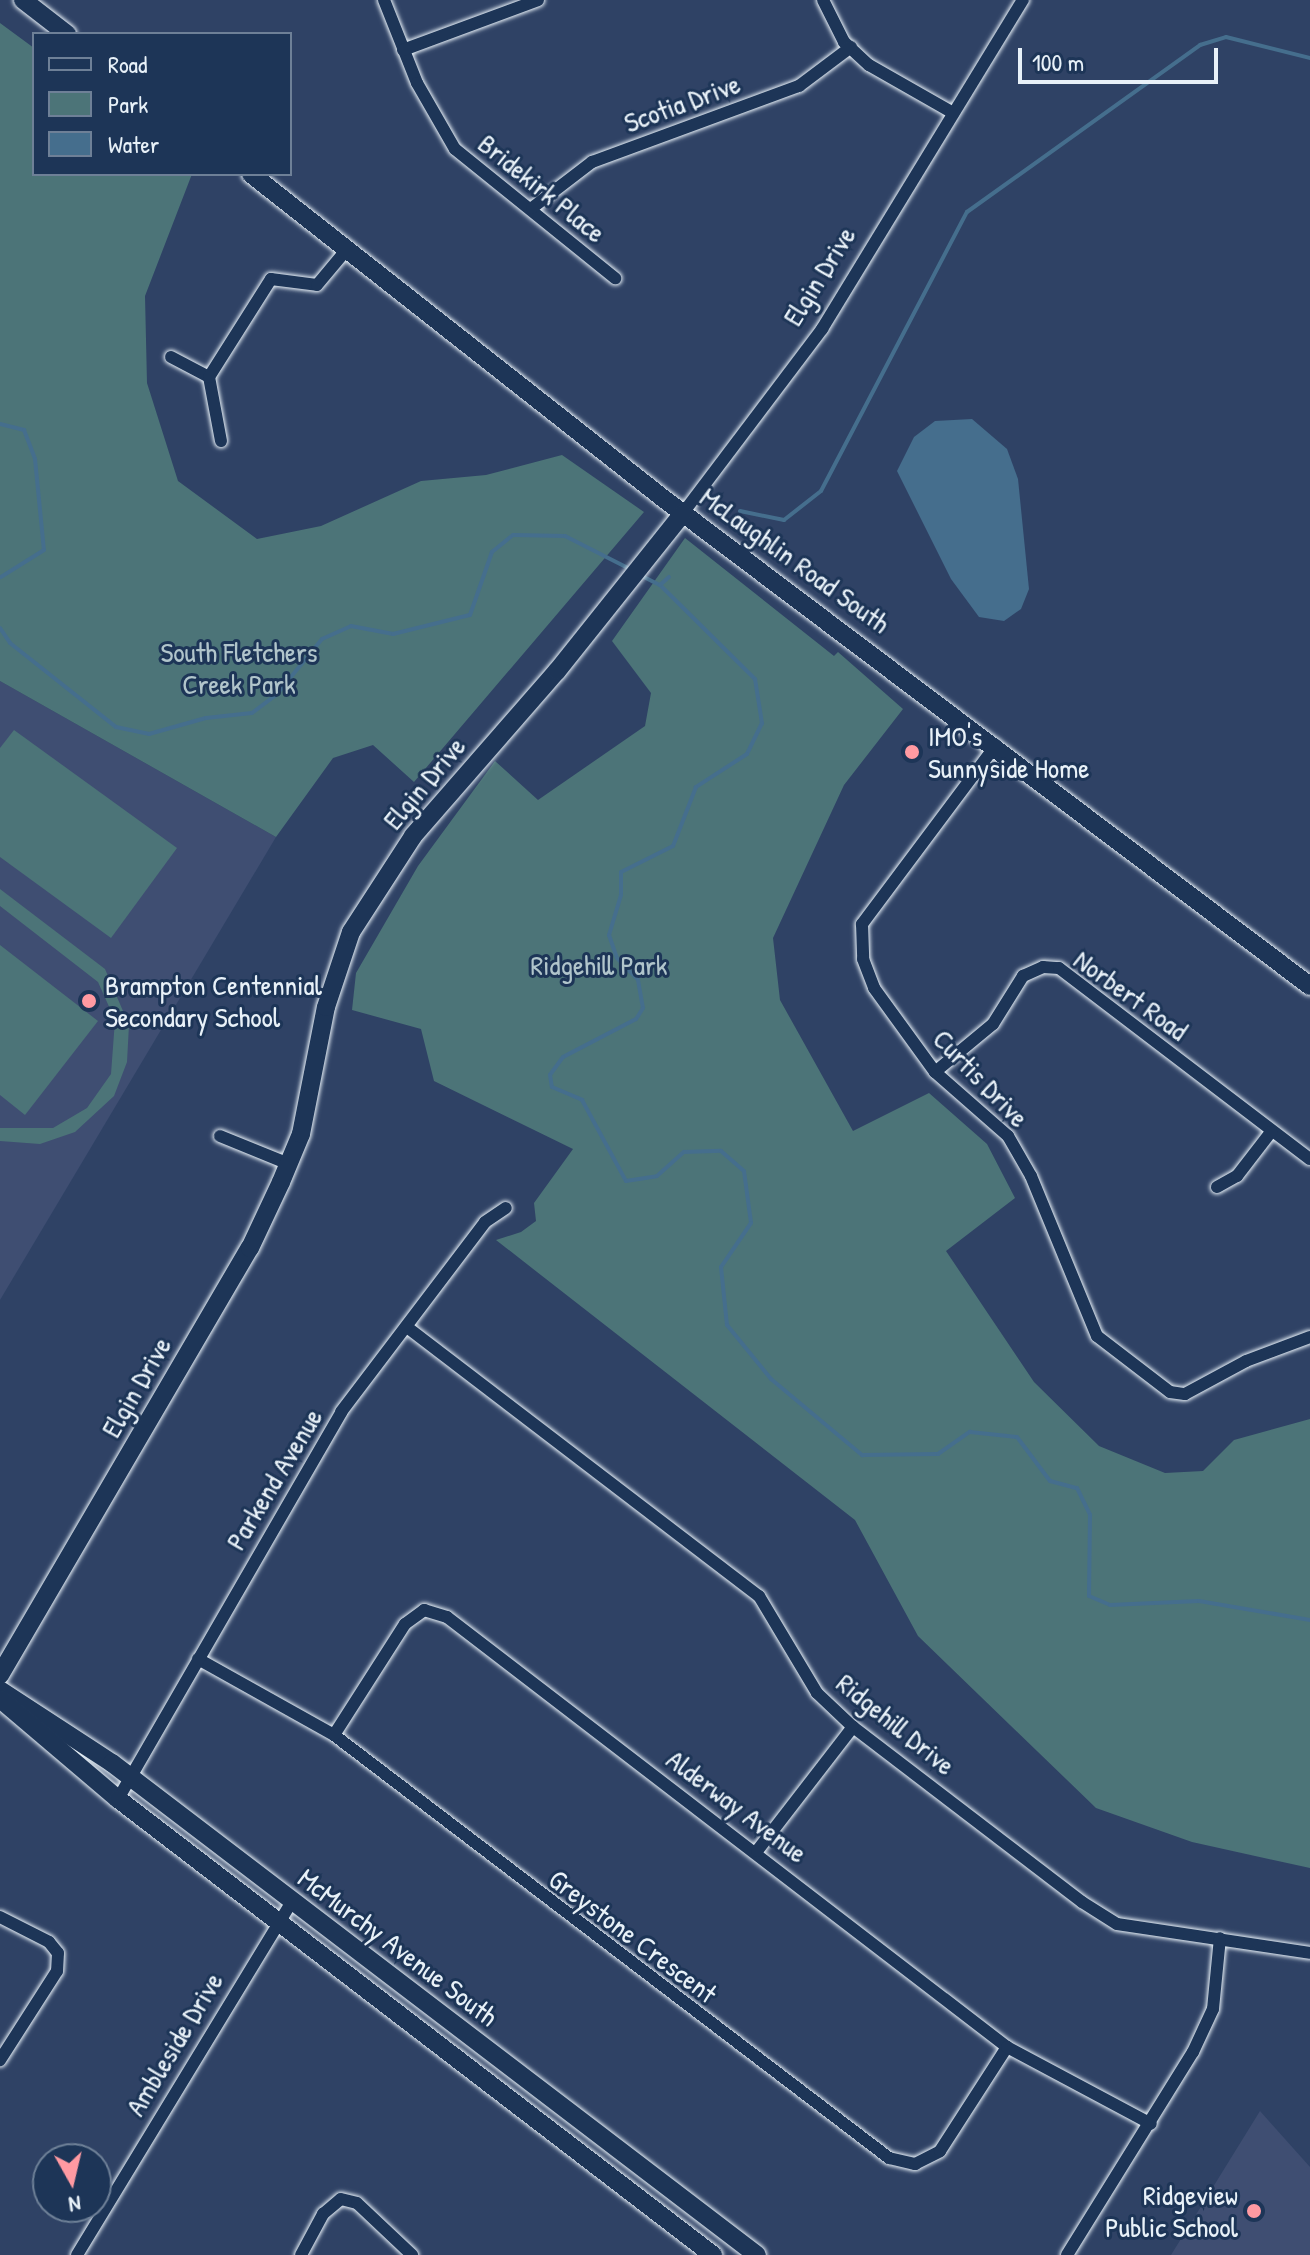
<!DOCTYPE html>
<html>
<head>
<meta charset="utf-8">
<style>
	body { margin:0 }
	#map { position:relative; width:1310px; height:2255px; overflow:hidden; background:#2f4265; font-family:"Patrick Hand",sans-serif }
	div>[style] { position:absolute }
	.built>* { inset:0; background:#3f4e72 }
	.green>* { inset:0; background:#4c7478 }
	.water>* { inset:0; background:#456e8d }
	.stream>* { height:4px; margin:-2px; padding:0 2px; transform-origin:2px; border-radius:2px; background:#456e8d }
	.roads { filter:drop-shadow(0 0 2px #e8f1f8) drop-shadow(0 0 2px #e8f1f8) }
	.street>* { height:12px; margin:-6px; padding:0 6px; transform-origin:6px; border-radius:6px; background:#1d3557 }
	.secondary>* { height:18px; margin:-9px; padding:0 9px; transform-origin:9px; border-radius:9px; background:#1d3557 }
	.dots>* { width:22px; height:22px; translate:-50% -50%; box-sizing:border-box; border:4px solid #1d3557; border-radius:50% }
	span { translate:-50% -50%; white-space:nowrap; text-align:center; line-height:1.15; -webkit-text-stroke:6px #1d3557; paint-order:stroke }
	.street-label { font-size:28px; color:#e8f1f8 }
	.park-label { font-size:28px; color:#b1c5cb }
	.poi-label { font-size:28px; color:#e8f1f8 }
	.left { translate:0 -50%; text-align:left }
	.right { translate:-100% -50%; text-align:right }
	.legend { position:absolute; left:32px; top:32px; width:260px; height:144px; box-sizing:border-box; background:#1d3557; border:2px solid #6e8097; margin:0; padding:10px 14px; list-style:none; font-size:24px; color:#e8f1f8 }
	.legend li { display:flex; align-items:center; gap:16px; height:40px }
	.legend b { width:40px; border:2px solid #6e8097 }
	.north { position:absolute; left:32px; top:2143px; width:80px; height:80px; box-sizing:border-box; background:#1d3557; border:2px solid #6e8097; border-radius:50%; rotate:172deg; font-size:22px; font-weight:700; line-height:32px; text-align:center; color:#e8f1f8 }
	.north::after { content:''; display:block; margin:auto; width:28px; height:36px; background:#ff9aa2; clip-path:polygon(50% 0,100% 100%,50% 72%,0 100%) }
	.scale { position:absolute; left:1018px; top:48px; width:200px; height:36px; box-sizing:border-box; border:4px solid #e8f1f8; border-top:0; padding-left:10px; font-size:24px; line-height:28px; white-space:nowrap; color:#e8f1f8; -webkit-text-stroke:6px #1d3557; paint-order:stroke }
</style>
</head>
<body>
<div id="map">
	<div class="built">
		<div style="clip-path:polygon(0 681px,276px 837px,0 1300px)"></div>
		<div style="clip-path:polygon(1260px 2111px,1310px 2167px,1310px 2255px,1171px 2255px)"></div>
	</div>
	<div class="green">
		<div style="clip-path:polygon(0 23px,34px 48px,34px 174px,192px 174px,145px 296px,147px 383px,178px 481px,257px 539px,321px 526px,421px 481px,486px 475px,562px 455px,644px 512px,414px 782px,373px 745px,333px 758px,276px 837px,0 681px)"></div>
		<div style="clip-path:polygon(685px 538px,834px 656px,838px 652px,903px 709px,844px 785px,773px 938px,780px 1000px,853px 1131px,929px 1093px,987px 1144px,1015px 1198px,946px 1251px,1034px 1382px,1099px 1446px,1165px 1473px,1203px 1471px,1234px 1440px,1310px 1419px,1310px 1868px,1192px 1842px,1096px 1808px,918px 1636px,855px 1520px,496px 1240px,521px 1232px,536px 1221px,534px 1203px,573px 1149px,434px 1081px,421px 1029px,352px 1010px,356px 973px,418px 866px,495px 761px,538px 800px,645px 726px,651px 693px,612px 641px)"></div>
		<div style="clip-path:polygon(14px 730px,177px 848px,111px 938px,0 857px,0 748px)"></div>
		<div style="clip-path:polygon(0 889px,105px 969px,129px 1025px,127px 1062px,114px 1096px,75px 1132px,40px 1144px,0 1141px,0 1128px,53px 1128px,87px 1108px,111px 1074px,115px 1020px,98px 982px,0 906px)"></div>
		<div style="clip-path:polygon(0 945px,98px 1021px,25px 1115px,0 1095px)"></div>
	</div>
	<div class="water">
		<div style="clip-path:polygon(972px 419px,1007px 449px,1018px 479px,1029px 589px,1021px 609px,1004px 621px,979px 617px,951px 579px,897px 471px,914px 437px,935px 421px)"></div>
	</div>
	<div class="stream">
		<div style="left:0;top:424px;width:25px;rotate:14deg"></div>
		<div style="left:24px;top:430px;width:31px;rotate:69deg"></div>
		<div style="left:35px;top:459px;width:91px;rotate:84.4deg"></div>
		<div style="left:44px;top:550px;width:51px;rotate:147.9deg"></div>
		<div style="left:740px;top:511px;width:45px;rotate:11.6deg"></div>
		<div style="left:784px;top:520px;width:47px;rotate:-38.1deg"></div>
		<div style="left:821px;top:491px;width:315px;rotate:-62.4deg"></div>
		<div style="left:967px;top:212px;width:287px;rotate:-35.6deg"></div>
		<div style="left:1200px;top:45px;width:27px;rotate:-17deg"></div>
		<div style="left:1226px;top:37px;width:87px;rotate:14deg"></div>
		<div style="left:640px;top:575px;width:22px;rotate:27deg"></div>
		<div style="left:660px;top:585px;width:134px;rotate:44.7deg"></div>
		<div style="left:755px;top:679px;width:45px;rotate:81deg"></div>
		<div style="left:762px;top:723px;width:34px;rotate:116deg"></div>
		<div style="left:747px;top:754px;width:61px;rotate:147.1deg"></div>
		<div style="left:696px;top:787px;width:63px;rotate:111.3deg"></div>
		<div style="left:673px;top:846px;width:58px;rotate:153.4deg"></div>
		<div style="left:621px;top:872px;width:23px;rotate:90deg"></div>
		<div style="left:621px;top:895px;width:42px;rotate:106.7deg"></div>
		<div style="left:609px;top:935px;width:24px;rotate:71deg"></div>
		<div style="left:617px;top:958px;width:30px;rotate:46deg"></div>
		<div style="left:638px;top:980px;width:28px;rotate:80deg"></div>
		<div style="left:643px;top:1008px;width:13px;rotate:122deg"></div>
		<div style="left:636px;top:1019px;width:82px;rotate:152.5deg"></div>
		<div style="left:563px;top:1057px;width:22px;rotate:126deg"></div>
		<div style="left:550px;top:1075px;width:12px;rotate:81deg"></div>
		<div style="left:552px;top:1087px;width:33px;rotate:23deg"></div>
		<div style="left:582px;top:1100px;width:92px;rotate:61.5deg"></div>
		<div style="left:626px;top:1181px;width:31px;rotate:-9deg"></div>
		<div style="left:657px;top:1176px;width:36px;rotate:-42deg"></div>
		<div style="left:684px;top:1152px;width:37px;rotate:-2deg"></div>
		<div style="left:721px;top:1151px;width:30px;rotate:41deg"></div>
		<div style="left:744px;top:1171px;width:52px;rotate:82.3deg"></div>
		<div style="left:751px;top:1223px;width:53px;rotate:124.3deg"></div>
		<div style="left:721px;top:1267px;width:58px;rotate:84.1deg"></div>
		<div style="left:727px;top:1325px;width:70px;rotate:50.8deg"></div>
		<div style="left:771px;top:1379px;width:119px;rotate:39.9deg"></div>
		<div style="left:862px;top:1455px;width:76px;rotate:-0.8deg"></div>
		<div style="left:938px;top:1454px;width:39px;rotate:-35deg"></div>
		<div style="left:970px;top:1432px;width:47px;rotate:6.1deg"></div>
		<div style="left:1017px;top:1437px;width:55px;rotate:53.1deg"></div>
		<div style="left:1050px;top:1481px;width:28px;rotate:15deg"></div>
		<div style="left:1077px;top:1488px;width:30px;rotate:64deg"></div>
		<div style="left:1090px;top:1515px;width:81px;rotate:90.7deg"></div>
		<div style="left:1089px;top:1596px;width:23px;rotate:23deg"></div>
		<div style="left:1110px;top:1605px;width:89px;rotate:-2.6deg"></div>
		<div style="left:1199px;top:1601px;width:113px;rotate:9.7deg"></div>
		<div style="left:660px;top:585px;width:12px;rotate:-42deg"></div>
		<div style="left:0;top:628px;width:18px;rotate:56deg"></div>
		<div style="left:10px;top:643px;width:135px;rotate:38.4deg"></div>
		<div style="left:116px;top:727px;width:34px;rotate:12deg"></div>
		<div style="left:149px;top:734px;width:59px;rotate:-15.7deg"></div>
		<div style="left:206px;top:718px;width:46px;rotate:-6.2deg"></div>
		<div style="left:252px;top:713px;width:31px;rotate:-37deg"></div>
		<div style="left:277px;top:694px;width:71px;rotate:-50.7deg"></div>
		<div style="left:322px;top:639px;width:32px;rotate:-24deg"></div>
		<div style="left:351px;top:626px;width:43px;rotate:10.8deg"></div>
		<div style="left:393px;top:634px;width:79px;rotate:-13.9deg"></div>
		<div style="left:470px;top:615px;width:67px;rotate:-70.8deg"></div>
		<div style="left:492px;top:552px;width:27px;rotate:-39deg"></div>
		<div style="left:513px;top:535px;width:52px;rotate:1.1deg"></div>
		<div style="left:565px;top:536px;width:75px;rotate:26.9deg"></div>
	</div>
	<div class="roads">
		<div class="street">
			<div style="left:384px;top:0;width:89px;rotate:68.3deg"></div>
			<div style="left:417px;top:83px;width:76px;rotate:60.1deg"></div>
			<div style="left:455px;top:149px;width:206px;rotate:38.9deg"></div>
			<div style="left:823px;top:0;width:47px;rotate:63.4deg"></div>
			<div style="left:844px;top:42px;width:34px;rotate:43deg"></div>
			<div style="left:869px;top:65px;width:97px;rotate:29.7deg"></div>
			<div style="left:403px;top:50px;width:144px;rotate:-20.3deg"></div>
			<div style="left:532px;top:208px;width:76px;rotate:-37.5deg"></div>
			<div style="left:592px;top:162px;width:221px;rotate:-20.2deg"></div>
			<div style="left:799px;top:86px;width:65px;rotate:-36.9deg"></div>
			<div style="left:171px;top:357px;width:43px;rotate:27.8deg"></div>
			<div style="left:221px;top:441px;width:65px;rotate:-100.6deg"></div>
			<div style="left:209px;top:377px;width:116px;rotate:-57.7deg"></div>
			<div style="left:271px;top:279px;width:46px;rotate:7.4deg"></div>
			<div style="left:317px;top:285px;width:48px;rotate:-50deg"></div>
			<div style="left:683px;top:513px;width:231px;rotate:-52.9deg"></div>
			<div style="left:822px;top:329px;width:386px;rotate:-58.6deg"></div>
			<div style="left:996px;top:745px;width:224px;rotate:126.8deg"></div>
			<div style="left:862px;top:924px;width:35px;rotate:88deg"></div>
			<div style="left:863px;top:959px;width:31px;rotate:69deg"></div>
			<div style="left:874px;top:988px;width:104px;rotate:54deg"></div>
			<div style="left:935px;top:1072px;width:97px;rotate:41.2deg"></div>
			<div style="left:1008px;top:1136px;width:46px;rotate:60.1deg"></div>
			<div style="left:1031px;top:1176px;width:173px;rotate:67.6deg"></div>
			<div style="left:1097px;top:1336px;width:92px;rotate:37.5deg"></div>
			<div style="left:1170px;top:1392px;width:15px;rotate:8deg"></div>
			<div style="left:1185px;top:1394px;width:69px;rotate:-28.4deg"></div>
			<div style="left:1246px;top:1361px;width:68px;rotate:-20.6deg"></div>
			<div style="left:935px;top:1072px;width:75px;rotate:-39.6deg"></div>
			<div style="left:993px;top:1024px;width:57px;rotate:-58deg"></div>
			<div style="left:1023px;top:976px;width:22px;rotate:-24deg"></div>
			<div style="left:1043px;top:967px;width:16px;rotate:4deg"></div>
			<div style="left:1059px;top:968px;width:315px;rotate:37.3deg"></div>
			<div style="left:220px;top:1136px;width:74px;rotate:22.1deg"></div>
			<div style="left:1217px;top:1187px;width:23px;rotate:-29deg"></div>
			<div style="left:1237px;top:1176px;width:56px;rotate:-52.3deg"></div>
			<div style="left:408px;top:1328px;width:442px;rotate:37.4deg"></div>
			<div style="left:759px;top:1596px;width:113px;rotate:59.1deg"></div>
			<div style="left:817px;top:1693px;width:50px;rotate:43.4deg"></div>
			<div style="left:853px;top:1727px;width:288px;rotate:37.4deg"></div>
			<div style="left:1082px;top:1902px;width:41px;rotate:32.2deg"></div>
			<div style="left:1117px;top:1924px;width:195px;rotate:8.5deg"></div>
			<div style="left:198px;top:1659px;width:156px;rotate:29.2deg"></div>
			<div style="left:334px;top:1735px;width:698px;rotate:37.31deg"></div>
			<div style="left:889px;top:2158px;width:27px;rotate:13deg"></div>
			<div style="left:915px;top:2164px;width:28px;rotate:-27deg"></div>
			<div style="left:940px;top:2151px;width:124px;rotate:-57.2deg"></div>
			<div style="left:334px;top:1735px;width:132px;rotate:-57.4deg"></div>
			<div style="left:405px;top:1624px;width:24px;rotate:-36deg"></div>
			<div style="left:424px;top:1610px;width:24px;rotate:17deg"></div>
			<div style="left:447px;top:1617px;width:706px;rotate:37.52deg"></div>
			<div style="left:1007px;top:2047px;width:163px;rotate:28.1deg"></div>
			<div style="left:118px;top:1799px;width:447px;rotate:-60deg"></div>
			<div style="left:341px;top:1412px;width:238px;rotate:-52.8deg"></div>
			<div style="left:485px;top:1222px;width:25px;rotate:-34deg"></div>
			<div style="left:757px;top:1851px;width:157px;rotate:-52.3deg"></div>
			<div style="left:0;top:1917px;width:55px;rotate:27deg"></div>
			<div style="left:49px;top:1942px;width:14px;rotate:51deg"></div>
			<div style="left:58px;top:1953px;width:18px;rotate:93deg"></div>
			<div style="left:57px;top:1971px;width:106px;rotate:122.6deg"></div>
			<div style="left:77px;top:2255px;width:414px;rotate:-58.7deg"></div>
			<div style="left:301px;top:2255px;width:47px;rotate:-61.8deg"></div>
			<div style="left:323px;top:2214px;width:23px;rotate:-40deg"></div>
			<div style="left:341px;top:2199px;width:16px;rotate:14deg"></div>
			<div style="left:357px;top:2203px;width:76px;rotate:43.4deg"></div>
			<div style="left:1067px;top:2255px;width:239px;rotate:-58.2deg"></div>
			<div style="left:1193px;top:2052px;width:47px;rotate:-65.1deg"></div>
			<div style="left:1213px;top:2009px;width:71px;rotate:-84.4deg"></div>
		</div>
		<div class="secondary">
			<div style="left:23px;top:0;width:56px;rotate:37.7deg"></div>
			<div style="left:251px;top:174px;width:526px;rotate:38.2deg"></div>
			<div style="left:664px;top:499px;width:809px;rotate:37.01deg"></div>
			<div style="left:0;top:1675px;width:495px;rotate:-59.7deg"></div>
			<div style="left:250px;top:1248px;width:73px;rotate:-64.8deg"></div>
			<div style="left:281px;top:1182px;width:52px;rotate:-67.4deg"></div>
			<div style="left:301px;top:1134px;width:129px;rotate:-78.9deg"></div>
			<div style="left:326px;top:1007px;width:79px;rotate:-71.6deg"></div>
			<div style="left:351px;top:932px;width:114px;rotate:-57.1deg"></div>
			<div style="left:413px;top:836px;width:219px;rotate:-48.9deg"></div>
			<div style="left:557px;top:671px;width:202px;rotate:-51.4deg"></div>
			<div style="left:0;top:1690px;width:134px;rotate:33.1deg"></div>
			<div style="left:112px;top:1763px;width:811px;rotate:37.34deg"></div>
			<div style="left:0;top:1699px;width:155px;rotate:40.3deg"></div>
			<div style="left:118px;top:1799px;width:750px;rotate:37.47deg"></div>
		</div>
	</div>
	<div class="dots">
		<div style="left:912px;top:752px;background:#ff9aa2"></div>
		<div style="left:89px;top:1001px;background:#ff9aa2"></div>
		<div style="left:1254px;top:2211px;background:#ff9aa2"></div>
	</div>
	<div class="street-label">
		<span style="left:682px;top:103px;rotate:-20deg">Scotia Drive</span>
		<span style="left:542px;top:188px;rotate:39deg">Bridekirk Place</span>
		<span style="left:819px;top:276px;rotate:-58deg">Elgin Drive</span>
		<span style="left:795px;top:560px;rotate:36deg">McLaughlin Road South</span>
		<span style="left:424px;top:783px;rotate:-50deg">Elgin Drive</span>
		<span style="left:1131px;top:995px;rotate:36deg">Norbert Road</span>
		<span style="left:981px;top:1078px;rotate:46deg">Curtis Drive</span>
		<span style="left:136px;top:1387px;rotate:-60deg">Elgin Drive</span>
		<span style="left:274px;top:1479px;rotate:-59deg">Parkend Avenue</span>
		<span style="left:896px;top:1724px;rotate:39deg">Ridgehill Drive</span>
		<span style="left:737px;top:1806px;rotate:37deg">Alderway Avenue</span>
		<span style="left:633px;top:1936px;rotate:37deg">Greystone Crescent</span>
		<span style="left:398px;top:1947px;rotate:37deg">McMurchy Avenue South</span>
		<span style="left:174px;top:2044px;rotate:-59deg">Ambleside Drive</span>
	</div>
	<div class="park-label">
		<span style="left:239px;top:668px">South Fletchers<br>Creek Park</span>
		<span style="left:599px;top:965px">Ridgehill Park</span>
	</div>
	<div class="poi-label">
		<span class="left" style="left:928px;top:752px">IMO's<br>Sunnyside Home</span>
		<span class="left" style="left:105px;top:1001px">Brampton Centennial<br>Secondary School</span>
		<span class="right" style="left:1238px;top:2211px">Ridgeview<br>Public School</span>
	</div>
	<ul class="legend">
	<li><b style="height:10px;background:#1d3557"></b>Road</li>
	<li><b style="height:22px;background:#4c7478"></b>Park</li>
	<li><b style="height:22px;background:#456e8d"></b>Water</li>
	</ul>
	<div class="north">N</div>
	<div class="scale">100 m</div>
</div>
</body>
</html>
